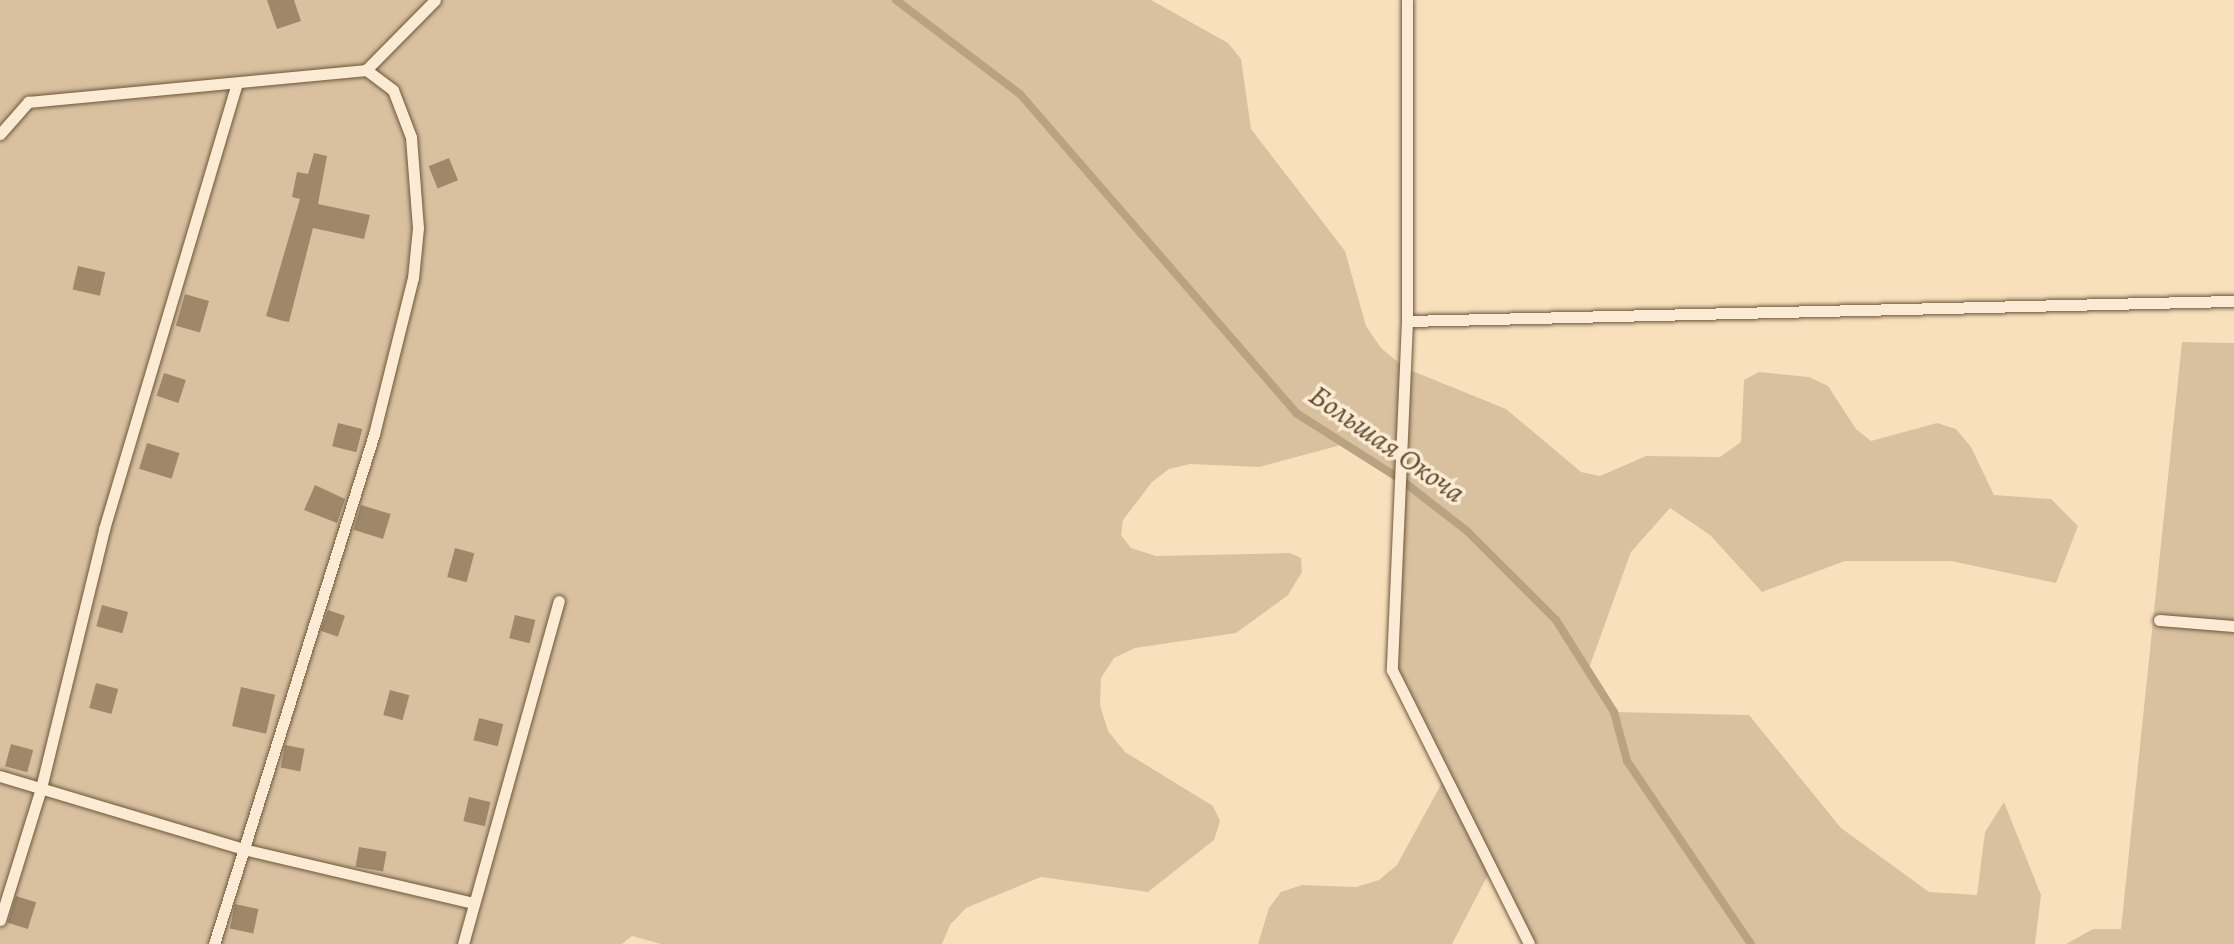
<!DOCTYPE html>
<html>
<head>
<meta charset="utf-8">
<style>
	body { margin:0 }
	#map { position:relative; width:2234px; height:944px; overflow:hidden; background:#f9e0bd; font-family:Alegreya,serif }
	div>[style] { position:absolute }
	.green>* { inset:0; background:#d9c1a0 }
	.stream>* { height:8px; margin:-4px; padding:0 4px; transform-origin:4px; border-radius:4px; background:#b9a282 }
	.building>* { inset:0; background:#9f886a; transform-origin:0 0 }
	.roads { filter:drop-shadow(0 0 2px #6d573b) drop-shadow(0 0 2px #6d573b) }
	.lane>* { height:11px; margin:-5.5px; padding:0 5.5px; transform-origin:5.5px; border-radius:5.5px; background:#fbebd4 }
	span { translate:-50% -50%; white-space:nowrap; text-align:center; line-height:1.15; -webkit-text-stroke:7px #fbebd4; paint-order:stroke }
	.water-label { font-size:30px; color:#634d32; font-style:italic }
</style>
</head>
<body>
<div id="map">
	<div class="green">
		<div style="clip-path:polygon(0 0,1151px 0,1228px 43px,1241px 59px,1251px 129px,1345px 251px,1366px 326px,1381px 348px,1405px 368px,1506px 409px,1581px 472px,1600px 476px,1646px 456px,1720px 457px,1741px 442px,1744px 380px,1759px 372px,1809px 377px,1828px 386px,1856px 429px,1871px 441px,1937px 423px,1956px 429px,1971px 447px,1994px 495px,2051px 499px,2078px 526px,2056px 583px,1951px 561px,1845px 561px,1762px 592px,1710px 535px,1670px 508px,1631px 552px,1588px 671px,1614px 712px,1749px 715px,1841px 828px,1929px 892px,1977px 895px,1985px 832px,2004px 802px,2041px 895px,2035px 944px,1529px 944px,1491px 869px,1452px 944px,1258px 944px,1269px 908px,1281px 892px,1302px 885px,1356px 887px,1379px 880px,1397px 865px,1445px 777px,1392px 670px,1400px 479px,1345px 444px,1259px 467px,1190px 464px,1169px 469px,1152px 482px,1123px 520px,1121px 535px,1131px 548px,1156px 556px,1290px 553px,1301px 558px,1302px 572px,1288px 595px,1236px 633px,1135px 648px,1114px 658px,1101px 678px,1100px 705px,1108px 731px,1125px 752px,1213px 806px,1220px 821px,1214px 840px,1148px 892px,1041px 877px,966px 908px,950px 925px,942px 944px,661px 944px,632px 936px,622px 944px,0 944px)"></div>
		<div style="clip-path:polygon(2182px 342px,2234px 343px,2234px 944px,2066px 944px,2093px 929px,2121px 929px)"></div>
	</div>
	<div class="stream">
		<div style="left:896px;top:0;width:156px;rotate:37.2deg"></div>
		<div style="left:1020px;top:94px;width:422px;rotate:49.1deg"></div>
		<div style="left:1296px;top:413px;width:123px;rotate:32.4deg"></div>
		<div style="left:1400px;top:479px;width:85px;rotate:37.8deg"></div>
		<div style="left:1467px;top:531px;width:126px;rotate:45deg"></div>
		<div style="left:1556px;top:620px;width:109px;rotate:57.8deg"></div>
		<div style="left:1614px;top:712px;width:51px;rotate:75.1deg"></div>
		<div style="left:1627px;top:761px;width:221px;rotate:55.9deg"></div>
	</div>
	<div class="building">
		<div style="clip-path:polygon(267px 0,294px 0,301px 21px,277px 29px)"></div>
		<div style="clip-path:polygon(314px 153px,327px 156px,318px 204px,370px 215px,364px 239px,313px 228px,289px 322px,283px 321px,266px 316px,300px 199px,292px 197px,297px 172px,308px 174px)"></div>
		<div style="left:449px;top:158px;width:24px;height:22px;rotate:68deg"></div>
		<div style="left:78px;top:266px;width:28px;height:24px;rotate:13deg"></div>
		<div style="left:185px;top:294px;width:25px;height:33px;rotate:16deg"></div>
		<div style="left:164px;top:373px;width:23px;height:24px;rotate:18deg"></div>
		<div style="left:338px;top:423px;width:25px;height:24px;rotate:14deg"></div>
		<div style="left:147px;top:443px;width:34px;height:27px;rotate:17deg"></div>
		<div style="clip-path:polygon(315px 485px,345px 499px,337px 523px,304px 510px)"></div>
		<div style="left:361px;top:505px;width:31px;height:26px;rotate:17deg"></div>
		<div style="left:455px;top:548px;width:20px;height:30px;rotate:15deg"></div>
		<div style="left:102px;top:605px;width:27px;height:22px;rotate:15deg"></div>
		<div style="left:328px;top:610px;width:18px;height:22px;rotate:19deg"></div>
		<div style="left:515px;top:615px;width:21px;height:24px;rotate:14deg"></div>
		<div style="left:96px;top:683px;width:23px;height:26px;rotate:15deg"></div>
		<div style="left:241px;top:687px;width:35px;height:40px;rotate:13deg"></div>
		<div style="left:390px;top:690px;width:20px;height:26px;rotate:15deg"></div>
		<div style="left:479px;top:718px;width:25px;height:23px;rotate:14deg"></div>
		<div style="left:11px;top:744px;width:23px;height:23px;rotate:15deg"></div>
		<div style="left:285px;top:745px;width:20px;height:23px;rotate:11deg"></div>
		<div style="left:469px;top:797px;width:22px;height:25px;rotate:13deg"></div>
		<div style="left:359px;top:847px;width:28px;height:20px;rotate:10deg"></div>
		<div style="left:16px;top:896px;width:21px;height:28px;rotate:17deg"></div>
		<div style="left:235px;top:904px;width:24px;height:25px;rotate:12deg"></div>
	</div>
	<div class="roads">
		<div class="lane">
			<div style="left:1407px;top:0;width:321px;rotate:90deg"></div>
			<div style="left:1407px;top:321px;width:827px;rotate:-1.39deg"></div>
			<div style="left:0;top:134px;width:43px;rotate:-48.8deg"></div>
			<div style="left:28px;top:102px;width:340px;rotate:-5.4deg"></div>
			<div style="left:366px;top:70px;width:98px;rotate:-45.4deg"></div>
			<div style="left:1407px;top:321px;width:349px;rotate:92.5deg"></div>
			<div style="left:1392px;top:670px;width:306px;rotate:63.4deg"></div>
			<div style="left:2159px;top:620px;width:75px;rotate:4.6deg"></div>
			<div style="left:0;top:776px;width:254px;rotate:16.7deg"></div>
			<div style="left:243px;top:849px;width:236px;rotate:13.2deg"></div>
			<div style="left:0;top:920px;width:138px;rotate:-72.7deg"></div>
			<div style="left:41px;top:788px;width:267px;rotate:-76.3deg"></div>
			<div style="left:104px;top:529px;width:463px;rotate:-73.4deg"></div>
			<div style="left:214px;top:944px;width:535px;rotate:-72.58deg"></div>
			<div style="left:374px;top:434px;width:161px;rotate:-76deg"></div>
			<div style="left:413px;top:278px;width:50px;rotate:-84.3deg"></div>
			<div style="left:418px;top:228px;width:91px;rotate:-94.4deg"></div>
			<div style="left:411px;top:137px;width:50px;rotate:-111deg"></div>
			<div style="left:393px;top:90px;width:34px;rotate:-143deg"></div>
			<div style="left:463px;top:944px;width:356px;rotate:-74.4deg"></div>
		</div>
	</div>
	<div class="water-label">
		<span style="left:1387px;top:444px;rotate:35deg">Большая Окоча</span>
	</div>
</div>
</body>
</html>
